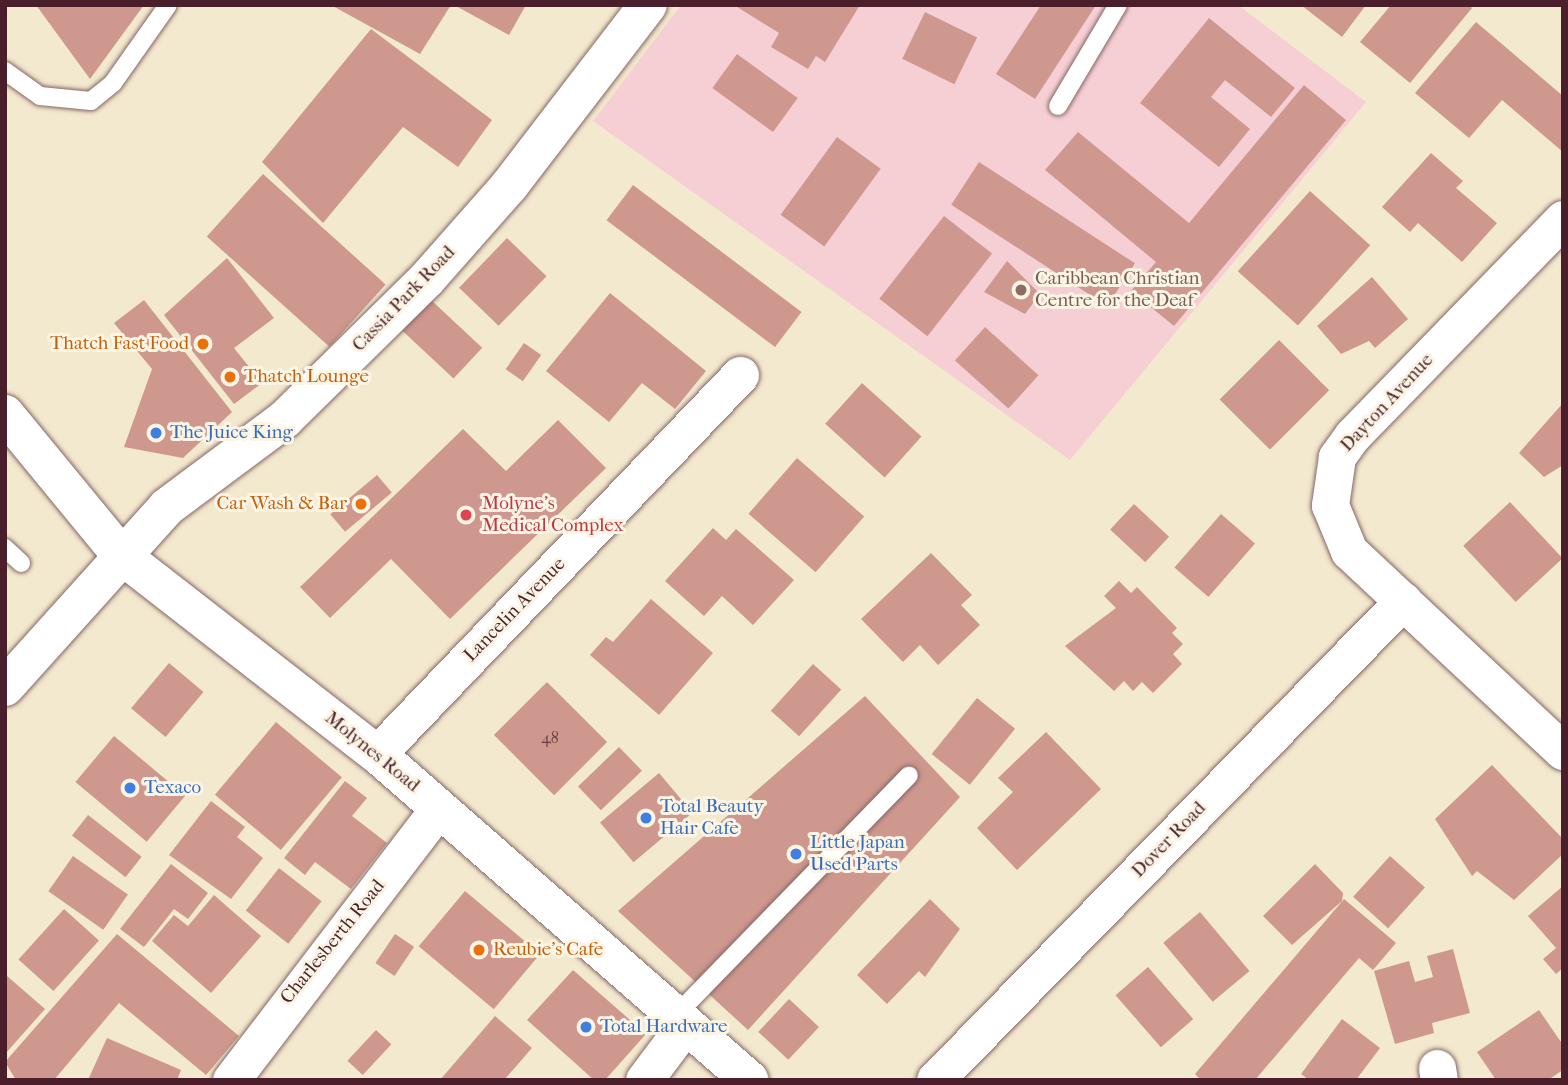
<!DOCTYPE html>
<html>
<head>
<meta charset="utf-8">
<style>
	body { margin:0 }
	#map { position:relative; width:1568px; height:1085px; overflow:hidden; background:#f3e9cf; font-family:"IM FELL French Canon",serif }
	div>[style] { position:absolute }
	.built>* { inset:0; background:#f6cfd5 }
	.building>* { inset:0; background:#ce988e; transform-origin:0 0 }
	.roads { filter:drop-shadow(0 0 2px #856664) drop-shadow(0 0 2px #856664) }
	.service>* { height:18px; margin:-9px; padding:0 9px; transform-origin:9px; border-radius:9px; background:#fff }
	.minor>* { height:37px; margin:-18.5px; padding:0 18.5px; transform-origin:18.5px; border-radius:18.5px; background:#fff }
	.secondary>* { height:38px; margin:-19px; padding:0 19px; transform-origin:19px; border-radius:19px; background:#fff }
	.dots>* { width:19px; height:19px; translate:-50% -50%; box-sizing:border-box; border:4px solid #fcf5e5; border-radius:50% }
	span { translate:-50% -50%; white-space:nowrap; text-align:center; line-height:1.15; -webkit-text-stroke:6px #fcf5e5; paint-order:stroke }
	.number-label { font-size:16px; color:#6b3d44 }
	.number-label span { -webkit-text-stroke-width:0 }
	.education-label { font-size:19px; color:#785e54 }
	.left { translate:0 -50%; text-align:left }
	.street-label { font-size:19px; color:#4a1f2b }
	.food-label { font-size:19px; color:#c56008 }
	.right { translate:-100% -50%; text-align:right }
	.shop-label { font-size:19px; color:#366cbe }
	.health-label { font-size:19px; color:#be3a42 }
	.frame { position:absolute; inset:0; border:7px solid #4a1f2b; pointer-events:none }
</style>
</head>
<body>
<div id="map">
	<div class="built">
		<div style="clip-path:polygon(681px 5px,1238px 5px,1366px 102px,1070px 460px,593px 121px)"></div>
	</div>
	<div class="building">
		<div style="clip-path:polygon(36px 5px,144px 5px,90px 79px)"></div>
		<div style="clip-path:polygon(331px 5px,451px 5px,420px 54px)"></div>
		<div style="clip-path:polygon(454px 5px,526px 5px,509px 35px)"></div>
		<div style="clip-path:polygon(734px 5px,860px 5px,825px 62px,816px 56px,808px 69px,771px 47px,779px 33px)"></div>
		<div style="clip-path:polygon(1041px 5px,1096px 5px,1035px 99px,996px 74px)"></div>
		<div style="clip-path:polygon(1301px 5px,1366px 5px,1342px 37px)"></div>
		<div style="clip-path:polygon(1391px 5px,1469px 5px,1472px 8px,1410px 83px,1360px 42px)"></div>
		<div style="left:925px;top:12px;width:58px;height:52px;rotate:26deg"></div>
		<div style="clip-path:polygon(1209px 18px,1295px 88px,1271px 117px,1225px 80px,1211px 97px,1250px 129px,1219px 167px,1140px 103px)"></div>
		<div style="clip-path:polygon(1476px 22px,1563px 96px,1563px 152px,1502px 100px,1469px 138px,1415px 93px)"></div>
		<div style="clip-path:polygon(371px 29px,492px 120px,458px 167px,403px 127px,323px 223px,262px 162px)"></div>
		<div style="left:737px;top:54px;width:75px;height:42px;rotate:36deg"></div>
		<div style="clip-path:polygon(1304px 85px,1346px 120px,1174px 326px,1131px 291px,1156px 262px,1045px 170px,1078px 132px,1189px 223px)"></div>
		<div style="left:837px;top:137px;width:54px;height:96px;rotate:36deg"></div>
		<div style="clip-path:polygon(1431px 153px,1463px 181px,1456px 188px,1497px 223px,1462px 262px,1418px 223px,1410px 232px,1382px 207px)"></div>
		<div style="left:979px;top:162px;width:186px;height:51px;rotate:33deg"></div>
		<div style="left:263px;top:174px;width:165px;height:84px;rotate:42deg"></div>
		<div style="left:633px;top:185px;width:211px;height:44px;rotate:37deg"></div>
		<div style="left:1310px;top:191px;width:81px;height:108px;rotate:42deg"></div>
		<div style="left:944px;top:216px;width:61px;height:105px;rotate:38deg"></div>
		<div style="left:507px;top:238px;width:55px;height:69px;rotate:44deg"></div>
		<div style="clip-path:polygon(227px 258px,274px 318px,234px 348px,262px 383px,234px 404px,164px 315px)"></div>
		<div style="clip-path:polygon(1007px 261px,1040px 294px,1025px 314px,984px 292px)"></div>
		<div style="clip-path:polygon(1372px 277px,1408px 319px,1375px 348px,1369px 341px,1341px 354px,1317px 326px)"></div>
		<div style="clip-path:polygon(610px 293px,706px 371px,675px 409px,642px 383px,609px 422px,546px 371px)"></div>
		<div style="clip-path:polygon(144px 300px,232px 412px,183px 458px,124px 447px,152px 369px,114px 323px)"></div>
		<div style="left:431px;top:300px;width:70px;height:42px;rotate:43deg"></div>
		<div style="left:985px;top:327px;width:72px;height:45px;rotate:42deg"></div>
		<div style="left:1279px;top:340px;width:71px;height:84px;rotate:45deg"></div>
		<div style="left:524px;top:343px;width:21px;height:32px;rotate:35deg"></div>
		<div style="left:862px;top:383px;width:80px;height:55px;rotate:42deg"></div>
		<div style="clip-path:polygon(1563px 403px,1563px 465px,1544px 477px,1519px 453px)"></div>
		<div style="clip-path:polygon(558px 420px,606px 468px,450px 619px,391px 559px,330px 618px,300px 587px,463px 429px,506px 471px)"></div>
		<div style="left:797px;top:458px;width:89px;height:74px;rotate:41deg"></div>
		<div style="left:377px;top:475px;width:23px;height:61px;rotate:50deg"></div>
		<div style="left:1510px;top:502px;width:77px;height:64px;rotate:47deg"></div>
		<div style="left:1134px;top:504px;width:48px;height:35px;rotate:43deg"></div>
		<div style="left:1221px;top:514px;width:45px;height:71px;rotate:41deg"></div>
		<div style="clip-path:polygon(713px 528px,726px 540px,736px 529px,794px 580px,753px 625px,722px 596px,704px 616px,665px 581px)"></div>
		<div style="clip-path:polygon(931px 553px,972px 595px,961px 605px,980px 625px,938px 665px,920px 645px,903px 662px,861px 619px)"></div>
		<div style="clip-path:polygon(1119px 581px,1131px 593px,1137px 587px,1177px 628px,1172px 633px,1183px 644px,1173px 654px,1182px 664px,1153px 693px,1142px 682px,1133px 691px,1124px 681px,1114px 691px,1065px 646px,1116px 608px,1104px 596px)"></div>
		<div style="clip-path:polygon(651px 599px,713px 653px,659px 715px,590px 655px,606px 637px,613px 642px)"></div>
		<div style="left:169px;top:663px;width:45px;height:59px;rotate:40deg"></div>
		<div style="left:813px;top:664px;width:38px;height:63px;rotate:42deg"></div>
		<div style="left:547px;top:682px;width:85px;height:75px;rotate:45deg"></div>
		<div style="clip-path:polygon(865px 696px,960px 797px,748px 1030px,618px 911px)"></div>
		<div style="left:977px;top:698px;width:49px;height:72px;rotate:39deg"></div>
		<div style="left:276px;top:722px;width:86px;height:95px;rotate:40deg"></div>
		<div style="clip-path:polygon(1046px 732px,1101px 789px,1017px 870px,977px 828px,1013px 792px,998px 778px)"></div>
		<div style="left:114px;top:736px;width:93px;height:60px;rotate:40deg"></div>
		<div style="left:619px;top:747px;width:33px;height:57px;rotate:46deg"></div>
		<div style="clip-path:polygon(1492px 765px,1563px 839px,1563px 854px,1514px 900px,1477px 871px,1472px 876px,1435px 819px)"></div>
		<div style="left:659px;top:773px;width:52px;height:77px;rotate:50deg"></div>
		<div style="clip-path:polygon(345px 781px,367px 798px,352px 816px,387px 843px,351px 889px,315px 862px,305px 875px,284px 858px)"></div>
		<div style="clip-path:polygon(211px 801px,245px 827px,237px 837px,263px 858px,231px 899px,169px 855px)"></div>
		<div style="left:88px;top:815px;width:68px;height:26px;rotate:38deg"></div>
		<div style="left:73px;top:856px;width:67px;height:43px;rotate:35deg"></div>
		<div style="left:1390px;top:856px;width:47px;height:55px;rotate:42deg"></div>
		<div style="clip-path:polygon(171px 864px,208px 893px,188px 919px,174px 909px,144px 947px,120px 929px)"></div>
		<div style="clip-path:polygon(1315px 864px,1343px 893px,1342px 901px,1292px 945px,1263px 916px)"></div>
		<div style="left:279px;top:868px;width:54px;height:54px;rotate:38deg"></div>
		<div style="clip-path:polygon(1563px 886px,1563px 968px,1556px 974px,1543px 959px,1556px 948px,1528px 916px)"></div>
		<div style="left:465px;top:891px;width:98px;height:72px;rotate:40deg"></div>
		<div style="clip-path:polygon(214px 895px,261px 936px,211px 993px,152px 941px,174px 915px,188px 926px)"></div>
		<div style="clip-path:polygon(930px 899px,960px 929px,925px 977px,919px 971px,887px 1004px,857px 975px)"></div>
		<div style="clip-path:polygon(1344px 899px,1396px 943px,1373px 970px,1359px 958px,1255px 1080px,1201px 1080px,1195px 1074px)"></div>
		<div style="left:64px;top:909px;width:47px;height:68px;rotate:42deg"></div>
		<div style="left:1200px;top:912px;width:77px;height:48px;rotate:50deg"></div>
		<div style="clip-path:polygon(117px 934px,239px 1036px,206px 1075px,119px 1003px,54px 1080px,16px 1080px,5px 1062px)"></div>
		<div style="left:395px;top:934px;width:23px;height:35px;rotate:34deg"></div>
		<div style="clip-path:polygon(1453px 949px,1470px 1013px,1432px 1023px,1434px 1033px,1395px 1044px,1374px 971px,1409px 961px,1415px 982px,1433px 977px,1427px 956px)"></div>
		<div style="left:1148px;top:967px;width:69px;height:43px;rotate:49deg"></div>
		<div style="clip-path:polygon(573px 970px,646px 1034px,605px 1080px,594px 1080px,527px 1020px)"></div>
		<div style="clip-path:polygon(7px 976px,45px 1009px,5px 1054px,5px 977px)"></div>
		<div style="left:789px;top:999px;width:41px;height:45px;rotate:43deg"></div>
		<div style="clip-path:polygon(1539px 1010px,1563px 1045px,1563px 1070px,1548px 1080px,1496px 1080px,1477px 1052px)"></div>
		<div style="clip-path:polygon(495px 1016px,532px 1048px,504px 1080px,440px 1080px)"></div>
		<div style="clip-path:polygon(1342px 1019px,1380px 1048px,1356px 1080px,1309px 1080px,1301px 1074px)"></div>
		<div style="left:376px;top:1030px;width:21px;height:42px;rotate:43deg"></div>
		<div style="clip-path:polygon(107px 1038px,181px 1070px,177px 1080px,88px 1080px)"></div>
	</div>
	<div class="roads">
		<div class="service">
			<div style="left:5px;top:71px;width:43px;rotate:35.5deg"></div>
			<div style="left:40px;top:96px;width:51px;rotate:5.6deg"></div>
			<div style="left:91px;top:101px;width:28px;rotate:-39deg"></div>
			<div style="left:113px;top:83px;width:95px;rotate:-54.8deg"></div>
			<div style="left:1058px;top:106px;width:117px;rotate:-59.3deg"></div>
			<div style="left:5px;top:548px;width:22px;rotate:43deg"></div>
			<div style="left:676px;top:1015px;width:334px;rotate:-45.8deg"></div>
		</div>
		<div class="minor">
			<div style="left:1563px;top:219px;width:303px;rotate:134.2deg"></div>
			<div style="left:1352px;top:436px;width:26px;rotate:126deg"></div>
			<div style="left:1337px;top:457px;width:49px;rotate:98.3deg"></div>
			<div style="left:1330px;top:505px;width:50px;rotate:67.6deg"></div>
			<div style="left:1349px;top:551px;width:293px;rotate:43.1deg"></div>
			<div style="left:377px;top:754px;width:525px;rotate:-46.24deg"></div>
			<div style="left:1437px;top:1068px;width:12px;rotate:81deg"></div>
			<div style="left:231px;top:1080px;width:342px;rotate:-52.6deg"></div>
			<div style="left:644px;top:1080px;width:70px;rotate:-53.1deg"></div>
			<div style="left:935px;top:1080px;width:670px;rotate:-45.67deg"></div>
		</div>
		<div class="secondary">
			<div style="left:5px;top:414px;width:183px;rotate:50.6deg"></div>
			<div style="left:121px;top:555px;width:324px;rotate:37.9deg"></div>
			<div style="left:377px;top:754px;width:495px;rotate:41.2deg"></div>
			<div style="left:5px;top:687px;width:242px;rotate:-48deg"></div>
			<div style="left:167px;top:507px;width:147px;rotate:-36.7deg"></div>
			<div style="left:285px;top:419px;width:199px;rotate:-44.6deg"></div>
			<div style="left:427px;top:279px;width:124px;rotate:-48.6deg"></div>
			<div style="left:509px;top:186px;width:228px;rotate:-52.5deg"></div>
		</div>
	</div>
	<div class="dots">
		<div style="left:1021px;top:290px;background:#8d6e63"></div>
		<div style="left:203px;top:344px;background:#e8710a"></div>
		<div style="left:230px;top:377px;background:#e8710a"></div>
		<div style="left:156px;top:433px;background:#3f7fe0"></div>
		<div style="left:361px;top:504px;background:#e8710a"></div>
		<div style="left:466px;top:515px;background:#e0444e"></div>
		<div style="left:130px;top:788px;background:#3f7fe0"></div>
		<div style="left:646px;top:818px;background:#3f7fe0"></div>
		<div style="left:796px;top:854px;background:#3f7fe0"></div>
		<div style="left:479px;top:950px;background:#e8710a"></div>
		<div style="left:586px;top:1027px;background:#3f7fe0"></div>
	</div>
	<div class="number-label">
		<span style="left:550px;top:738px">48</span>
	</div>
	<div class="education-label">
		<span class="left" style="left:1035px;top:290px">Caribbean Christian<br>Centre for the Deaf</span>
	</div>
	<div class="street-label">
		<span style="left:404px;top:299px;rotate:-46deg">Cassia Park Road</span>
		<span style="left:1387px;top:403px;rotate:-47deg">Dayton Avenue</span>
		<span style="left:515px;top:610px;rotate:-46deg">Lancelin Avenue</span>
		<span style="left:372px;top:752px;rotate:39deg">Molynes Road</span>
		<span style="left:1169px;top:840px;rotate:-46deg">Dover Road</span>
		<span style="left:333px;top:942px;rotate:-51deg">Charlesberth Road</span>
	</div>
	<div class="food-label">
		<span class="right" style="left:189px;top:344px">Thatch Fast Food</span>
		<span class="left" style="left:244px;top:377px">Thatch Lounge</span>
		<span class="right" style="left:347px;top:504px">Car Wash &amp; Bar</span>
		<span class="left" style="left:493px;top:950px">Reubie's Cafe</span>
	</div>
	<div class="shop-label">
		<span class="left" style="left:170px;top:433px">The Juice King</span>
		<span class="left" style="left:144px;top:788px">Texaco</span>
		<span class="left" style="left:660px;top:818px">Total Beauty<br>Hair Cafe</span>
		<span class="left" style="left:810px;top:854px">Little Japan<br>Used Parts</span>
		<span class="left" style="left:600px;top:1027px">Total Hardware</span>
	</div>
	<div class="health-label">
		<span class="left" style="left:482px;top:515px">Molyne's<br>Medical Complex</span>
	</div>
	<div class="frame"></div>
</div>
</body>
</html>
